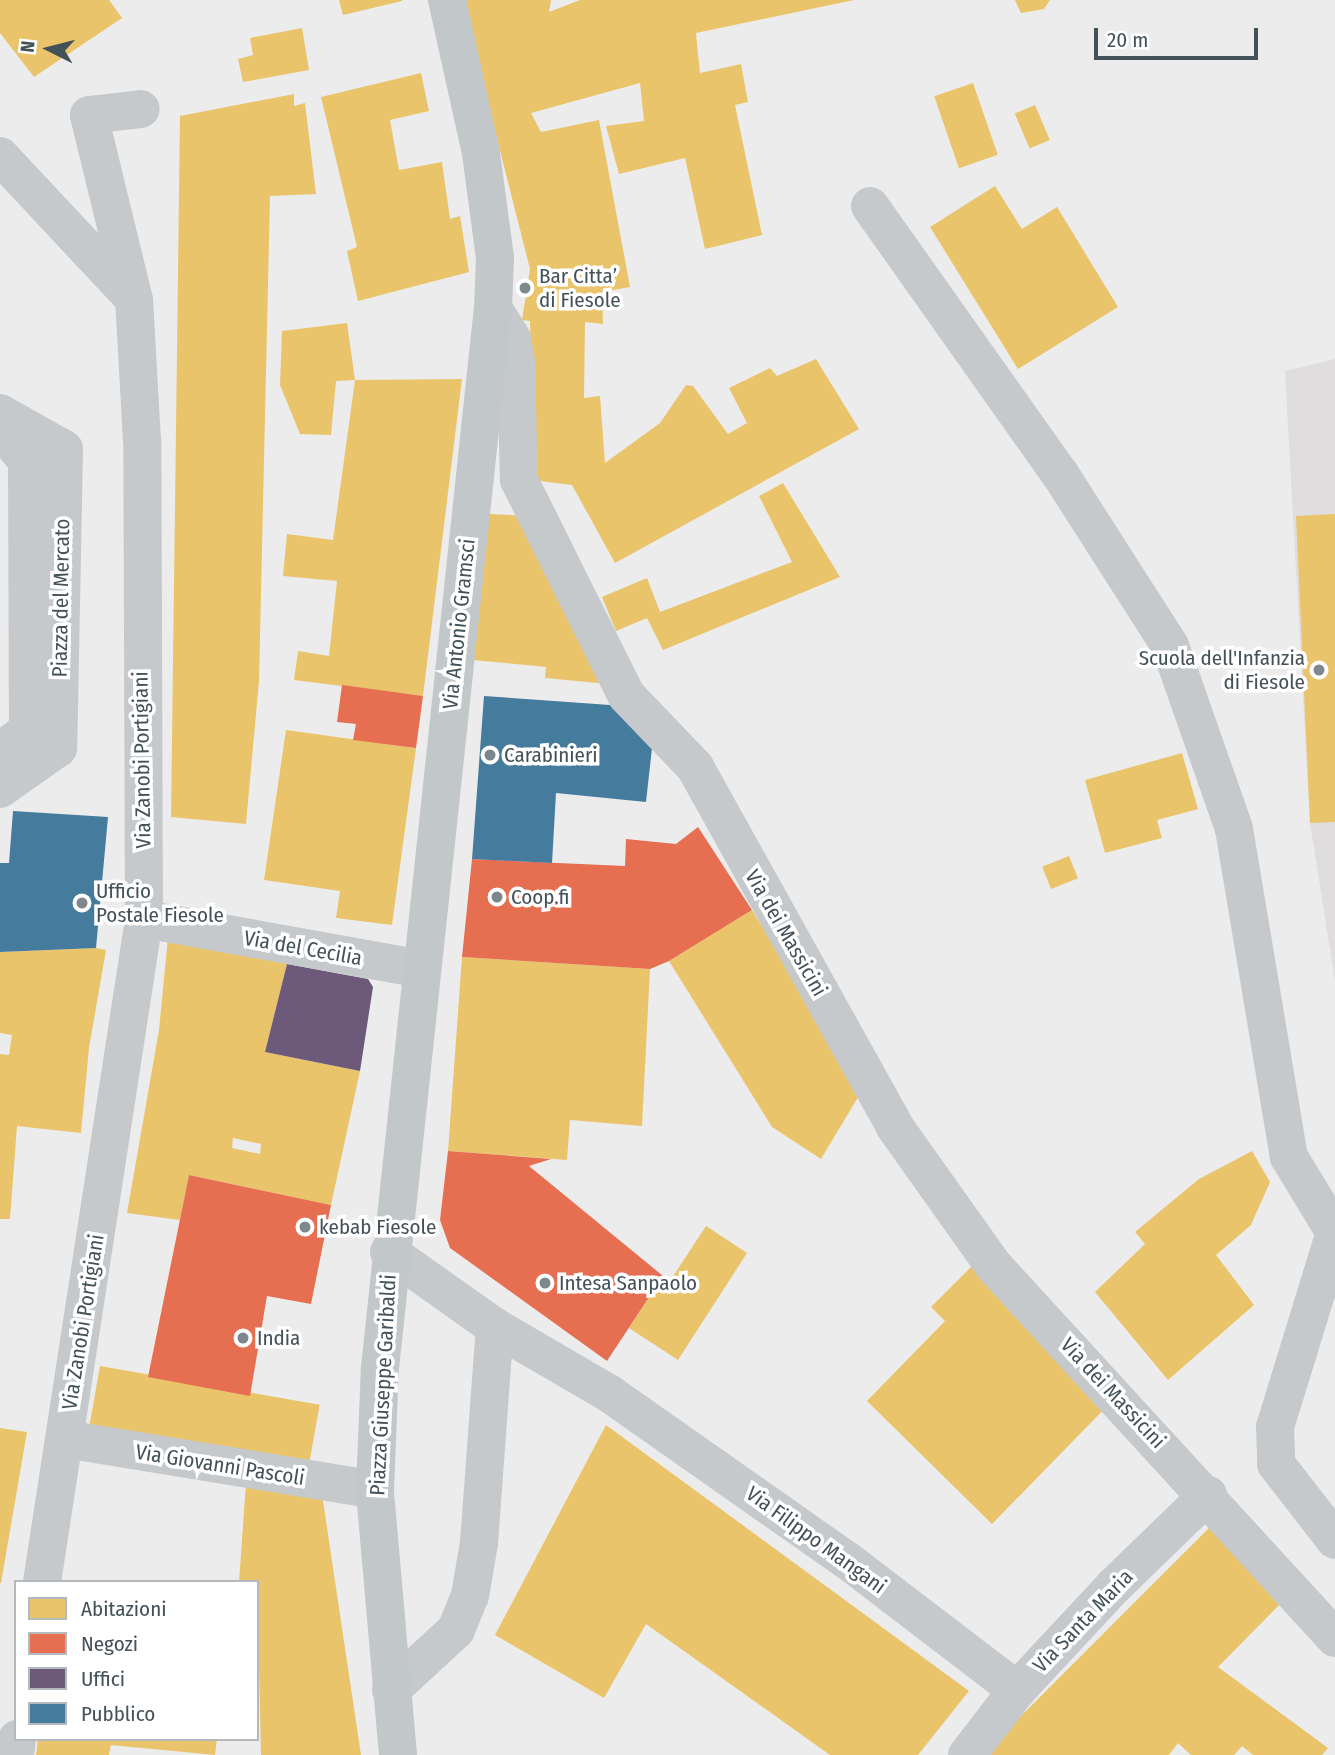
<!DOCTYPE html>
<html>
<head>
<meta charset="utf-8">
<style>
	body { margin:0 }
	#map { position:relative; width:1335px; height:1755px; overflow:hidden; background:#edecec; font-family:"Fira Sans Condensed",sans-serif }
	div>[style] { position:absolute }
	.education>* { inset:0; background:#dfddde }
	.homes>* { inset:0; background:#e9c46a; transform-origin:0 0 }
	.shops>* { inset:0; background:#e76f51 }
	.offices>* { inset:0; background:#6d597a }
	.public>* { inset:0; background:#457b9d }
	.minor>* { height:38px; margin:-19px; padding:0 19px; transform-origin:19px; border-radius:19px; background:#c5c9cc }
	.major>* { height:38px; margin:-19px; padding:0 19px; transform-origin:19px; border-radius:19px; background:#c2c7ca }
	.dots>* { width:19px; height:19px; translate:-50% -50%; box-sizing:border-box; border:4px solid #fff; border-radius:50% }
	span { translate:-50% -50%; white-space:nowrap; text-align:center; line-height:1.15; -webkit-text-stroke:7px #fff; paint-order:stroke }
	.poi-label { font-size:21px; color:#435159 }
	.left { translate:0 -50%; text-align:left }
	.right { translate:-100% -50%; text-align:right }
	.street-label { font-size:21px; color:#435159 }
	.legend { position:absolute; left:14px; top:1580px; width:245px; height:161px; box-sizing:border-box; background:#fff; border:2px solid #b4b9bd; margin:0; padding:9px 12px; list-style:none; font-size:21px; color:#435159 }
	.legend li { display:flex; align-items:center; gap:14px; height:35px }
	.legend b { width:35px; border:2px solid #b4b9bd }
	.north { position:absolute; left:14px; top:14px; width:70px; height:70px; -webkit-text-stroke:5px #fff; paint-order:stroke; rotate:276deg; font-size:19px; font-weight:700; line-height:28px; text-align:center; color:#435159 }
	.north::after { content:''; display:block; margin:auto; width:24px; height:32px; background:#435159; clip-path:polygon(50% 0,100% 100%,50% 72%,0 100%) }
	.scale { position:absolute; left:1094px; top:28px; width:164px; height:32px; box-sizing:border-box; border:4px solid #435159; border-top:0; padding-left:9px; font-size:21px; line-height:24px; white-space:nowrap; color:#435159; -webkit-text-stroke:5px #fff; paint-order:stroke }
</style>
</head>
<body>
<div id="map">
	<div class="education">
		<div style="clip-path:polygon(1335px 359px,1335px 981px,1310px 823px,1285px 371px)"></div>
	</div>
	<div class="homes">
		<div style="clip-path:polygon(0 0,109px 0,122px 18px,34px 77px,0 33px)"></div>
		<div style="clip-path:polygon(339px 0,402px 0,402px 1px,343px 15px)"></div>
		<div style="clip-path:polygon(462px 0,551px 0,549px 12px,580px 0,854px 0,696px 33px,700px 73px,741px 64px,748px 102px,735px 105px,762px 235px,705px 249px,685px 158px,619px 174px,606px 126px,644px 121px,640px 83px,531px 113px,541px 132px,599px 120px,630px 287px,602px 292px,603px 324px,585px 322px,584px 398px,600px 396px,605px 463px,660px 423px,686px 385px,693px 386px,728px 434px,747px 423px,729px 388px,770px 368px,777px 376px,816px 359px,859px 429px,615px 563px,572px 485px,532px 480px,530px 321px,522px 320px,530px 269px)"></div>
		<div style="clip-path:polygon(1015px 0,1050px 0,1044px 9px,1021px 13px)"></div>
		<div style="clip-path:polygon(302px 28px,309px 70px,243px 82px,238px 59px,253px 55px,250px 38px)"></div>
		<div style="clip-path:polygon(421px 73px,429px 111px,390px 120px,399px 170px,442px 162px,450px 219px,460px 216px,469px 272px,358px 301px,347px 251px,357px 247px,321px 97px)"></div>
		<div style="left:973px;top:83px;width:76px;height:41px;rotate:71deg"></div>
		<div style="clip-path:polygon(294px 94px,294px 106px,305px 103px,316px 194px,270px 196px,259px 681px,246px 824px,171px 817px,180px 116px)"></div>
		<div style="left:1035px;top:105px;width:38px;height:22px;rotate:67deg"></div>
		<div style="clip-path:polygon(995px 186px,1022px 229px,1057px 207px,1118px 307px,1018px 369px,930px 227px)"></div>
		<div style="clip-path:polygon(347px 323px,355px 380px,336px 381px,331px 435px,300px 434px,280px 385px,282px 331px)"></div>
		<div style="clip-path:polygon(462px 379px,423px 696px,294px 680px,298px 651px,329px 656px,337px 581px,283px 576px,287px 534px,333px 540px,355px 380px)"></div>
		<div style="clip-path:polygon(783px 483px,840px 577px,663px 650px,647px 618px,616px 631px,602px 597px,647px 578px,660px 612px,792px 562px,759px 496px)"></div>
		<div style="clip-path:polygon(489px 514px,527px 516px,608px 684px,545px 678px,546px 667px,473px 660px)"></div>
		<div style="clip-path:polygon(1335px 514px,1335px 822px,1310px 823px,1296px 516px)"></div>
		<div style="clip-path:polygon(286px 730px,416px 748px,392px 925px,336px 918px,340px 891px,264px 880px)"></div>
		<div style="clip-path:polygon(1182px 753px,1198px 809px,1157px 820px,1162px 838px,1105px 853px,1085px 780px)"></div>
		<div style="left:1069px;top:856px;width:24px;height:29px;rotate:68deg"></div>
		<div style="clip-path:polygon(752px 910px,863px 1089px,821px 1159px,772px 1127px,669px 961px)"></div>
		<div style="clip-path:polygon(evenodd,168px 937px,287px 964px,265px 1052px,360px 1071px,331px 1205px,189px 1175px,180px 1220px,127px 1213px,159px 1030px,168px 937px,233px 1138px,261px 1144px,260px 1154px,232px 1148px,233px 1138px)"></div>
		<div style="clip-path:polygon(96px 948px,106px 950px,89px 1048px,81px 1133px,17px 1126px,10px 1219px,0 1219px,0 1054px,9px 1055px,12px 1035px,0 1033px,0 952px)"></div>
		<div style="clip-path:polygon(462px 957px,650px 969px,642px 1126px,570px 1120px,567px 1160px,448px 1151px)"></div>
		<div style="clip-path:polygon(1252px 1151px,1270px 1182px,1251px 1225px,1216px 1255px,1254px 1305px,1168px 1380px,1095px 1292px,1145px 1244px,1135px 1232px,1199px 1179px)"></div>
		<div style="clip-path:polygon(706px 1226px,747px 1253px,678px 1360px,629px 1328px,663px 1276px,670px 1281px)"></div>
		<div style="clip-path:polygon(974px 1264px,1113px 1400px,992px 1524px,867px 1401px,945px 1321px,931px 1307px)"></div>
		<div style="left:100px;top:1366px;width:223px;height:62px;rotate:10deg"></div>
		<div style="clip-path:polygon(606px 1425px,969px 1691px,918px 1755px,830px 1755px,646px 1624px,604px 1698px,495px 1635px)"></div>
		<div style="clip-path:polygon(0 1428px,27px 1432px,1px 1583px,0 1583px)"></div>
		<div style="clip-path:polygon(246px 1483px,322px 1494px,361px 1755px,261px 1755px,257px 1582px,239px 1582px)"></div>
		<div style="clip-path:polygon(1213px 1524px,1286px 1598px,1218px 1667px,1328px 1748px,1322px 1755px,1253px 1755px,1242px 1746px,1234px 1755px,1191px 1755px,1178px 1743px,1169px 1755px,988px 1755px,1015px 1722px)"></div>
		<div style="clip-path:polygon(38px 1739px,217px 1739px,215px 1755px,111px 1745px,109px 1755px,36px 1755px)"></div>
	</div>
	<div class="shops">
		<div style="clip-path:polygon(342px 685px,423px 696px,416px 748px,353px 740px,356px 724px,337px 722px)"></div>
		<div style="clip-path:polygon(698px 827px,752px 910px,669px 961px,650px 969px,462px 957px,472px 859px,625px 866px,626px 839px,676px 844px)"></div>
		<div style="clip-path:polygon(448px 1151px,551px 1159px,529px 1166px,663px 1276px,607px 1361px,450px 1248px,440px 1220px)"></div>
		<div style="clip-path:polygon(189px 1175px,331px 1205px,311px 1304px,267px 1296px,250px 1396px,148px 1377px)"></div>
	</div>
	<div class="offices">
		<div style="clip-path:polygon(287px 964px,368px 979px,373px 987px,360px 1071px,265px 1052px)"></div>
	</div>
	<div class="public">
		<div style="clip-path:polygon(484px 696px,624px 706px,652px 748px,646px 802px,556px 793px,552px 863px,472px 859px)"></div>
		<div style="clip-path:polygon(13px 811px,108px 817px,96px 948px,0 952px,0 863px,9px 863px)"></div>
	</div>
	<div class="minor">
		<div style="left:0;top:156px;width:195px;rotate:46.9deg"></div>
		<div style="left:870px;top:206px;width:329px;rotate:54.7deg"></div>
		<div style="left:1060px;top:474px;width:204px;rotate:57.4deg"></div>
		<div style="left:1170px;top:646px;width:194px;rotate:70.7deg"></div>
		<div style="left:1234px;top:829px;width:333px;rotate:80.5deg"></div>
		<div style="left:1289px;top:1157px;width:89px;rotate:58.8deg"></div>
		<div style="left:493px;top:308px;width:36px;rotate:58deg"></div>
		<div style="left:512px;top:339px;width:22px;rotate:80deg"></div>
		<div style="left:516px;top:361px;width:119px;rotate:88.6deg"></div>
		<div style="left:519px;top:480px;width:240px;rotate:63.5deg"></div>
		<div style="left:626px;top:695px;width:100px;rotate:46.2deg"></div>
		<div style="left:695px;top:767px;width:412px;rotate:60.9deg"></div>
		<div style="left:895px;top:1127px;width:169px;rotate:54.6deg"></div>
		<div style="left:993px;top:1265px;width:506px;rotate:47.48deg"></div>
		<div style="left:0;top:413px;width:73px;rotate:29.4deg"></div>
		<div style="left:64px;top:449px;width:299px;rotate:91.1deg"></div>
		<div style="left:58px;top:748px;width:71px;rotate:144.7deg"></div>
		<div style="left:0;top:428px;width:43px;rotate:50.7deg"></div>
		<div style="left:27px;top:461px;width:269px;rotate:89.8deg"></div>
		<div style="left:28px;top:730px;width:36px;rotate:142deg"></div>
		<div style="left:144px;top:919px;width:282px;rotate:10.2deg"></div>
		<div style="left:1335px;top:1232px;width:204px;rotate:107.1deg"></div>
		<div style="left:1275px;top:1427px;width:37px;rotate:88deg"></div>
		<div style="left:1276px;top:1464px;width:96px;rotate:52.2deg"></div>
		<div style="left:389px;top:1252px;width:130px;rotate:35.3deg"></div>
		<div style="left:495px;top:1327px;width:133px;rotate:30.2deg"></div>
		<div style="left:610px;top:1394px;width:291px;rotate:35.1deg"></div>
		<div style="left:848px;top:1561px;width:213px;rotate:37.4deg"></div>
		<div style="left:65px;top:1439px;width:314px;rotate:9.3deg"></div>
		<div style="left:42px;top:1582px;width:671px;rotate:-81.25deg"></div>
		<div style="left:144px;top:919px;width:478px;rotate:-90.2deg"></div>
		<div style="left:142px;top:441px;width:141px;rotate:-93.2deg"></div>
		<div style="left:134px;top:300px;width:190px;rotate:-103.7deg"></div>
		<div style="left:89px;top:115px;width:52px;rotate:-6.6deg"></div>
		<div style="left:391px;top:1690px;width:88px;rotate:-42.7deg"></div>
		<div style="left:456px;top:1630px;width:37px;rotate:-68deg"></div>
		<div style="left:470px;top:1596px;width:54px;rotate:-80.4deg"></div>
		<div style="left:479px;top:1543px;width:217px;rotate:-85.8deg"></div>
		<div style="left:15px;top:1755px;width:16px;rotate:-83deg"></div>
		<div style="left:967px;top:1755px;width:82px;rotate:-52.4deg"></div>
		<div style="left:1017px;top:1690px;width:142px;rotate:-47deg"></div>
		<div style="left:1114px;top:1586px;width:131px;rotate:-44.1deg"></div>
	</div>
	<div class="major">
		<div style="left:398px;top:1755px;width:266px;rotate:-95deg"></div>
		<div style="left:375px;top:1490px;width:122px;rotate:-87.7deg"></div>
		<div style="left:380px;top:1368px;width:1066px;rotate:-83.92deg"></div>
		<div style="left:493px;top:308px;width:50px;rotate:-87.7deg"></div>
		<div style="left:495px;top:258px;width:106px;rotate:-97.6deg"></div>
		<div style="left:481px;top:153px;width:157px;rotate:-102.5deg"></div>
	</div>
	<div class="dots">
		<div style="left:525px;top:288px;background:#7e878c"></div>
		<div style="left:1319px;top:670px;background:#7e878c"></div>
		<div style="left:490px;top:755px;background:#7e878c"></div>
		<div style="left:497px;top:897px;background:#7e878c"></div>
		<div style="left:82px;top:903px;background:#7e878c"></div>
		<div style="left:305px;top:1227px;background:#7e878c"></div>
		<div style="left:545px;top:1283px;background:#7e878c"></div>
		<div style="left:243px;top:1338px;background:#7e878c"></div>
	</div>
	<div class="poi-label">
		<span class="left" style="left:539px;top:288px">Bar Citta’<br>di Fiesole</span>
		<span class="right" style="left:1305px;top:670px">Scuola dell'Infanzia<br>di Fiesole</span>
		<span class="left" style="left:504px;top:755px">Carabinieri</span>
		<span class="left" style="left:96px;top:903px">Ufficio<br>Postale Fiesole</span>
		<span class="left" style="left:511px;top:897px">Coop.fi</span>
		<span class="left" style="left:319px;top:1227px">kebab Fiesole</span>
		<span class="left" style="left:559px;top:1283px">Intesa Sanpaolo</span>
		<span class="left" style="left:257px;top:1338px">India</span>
	</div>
	<div class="street-label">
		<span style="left:61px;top:598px;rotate:-89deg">Piazza del Mercato</span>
		<span style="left:459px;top:624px;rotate:-84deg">Via Antonio Gramsci</span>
		<span style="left:142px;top:760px;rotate:-91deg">Via Zanobi Portigiani</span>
		<span style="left:786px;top:933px;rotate:60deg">Via dei Massicini</span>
		<span style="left:303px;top:948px;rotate:10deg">Via del Cecilia</span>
		<span style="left:83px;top:1322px;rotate:-81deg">Via Zanobi Portigiani</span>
		<span style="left:383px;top:1385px;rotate:-87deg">Piazza Giuseppe Garibaldi</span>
		<span style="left:1113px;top:1393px;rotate:47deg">Via dei Massicini</span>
		<span style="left:220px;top:1465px;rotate:9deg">Via Giovanni Pascoli</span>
		<span style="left:816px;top:1540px;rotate:36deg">Via Filippo Mangani</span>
		<span style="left:1083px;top:1621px;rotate:-46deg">Via Santa Maria</span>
	</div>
	<ul class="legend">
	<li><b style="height:19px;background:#e9c46a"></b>Abitazioni</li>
	<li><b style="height:19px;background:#e76f51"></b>Negozi</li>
	<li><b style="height:19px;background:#6d597a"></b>Uffici</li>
	<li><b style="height:19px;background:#457b9d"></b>Pubblico</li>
	</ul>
	<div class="north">N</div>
	<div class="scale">20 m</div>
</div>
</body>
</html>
